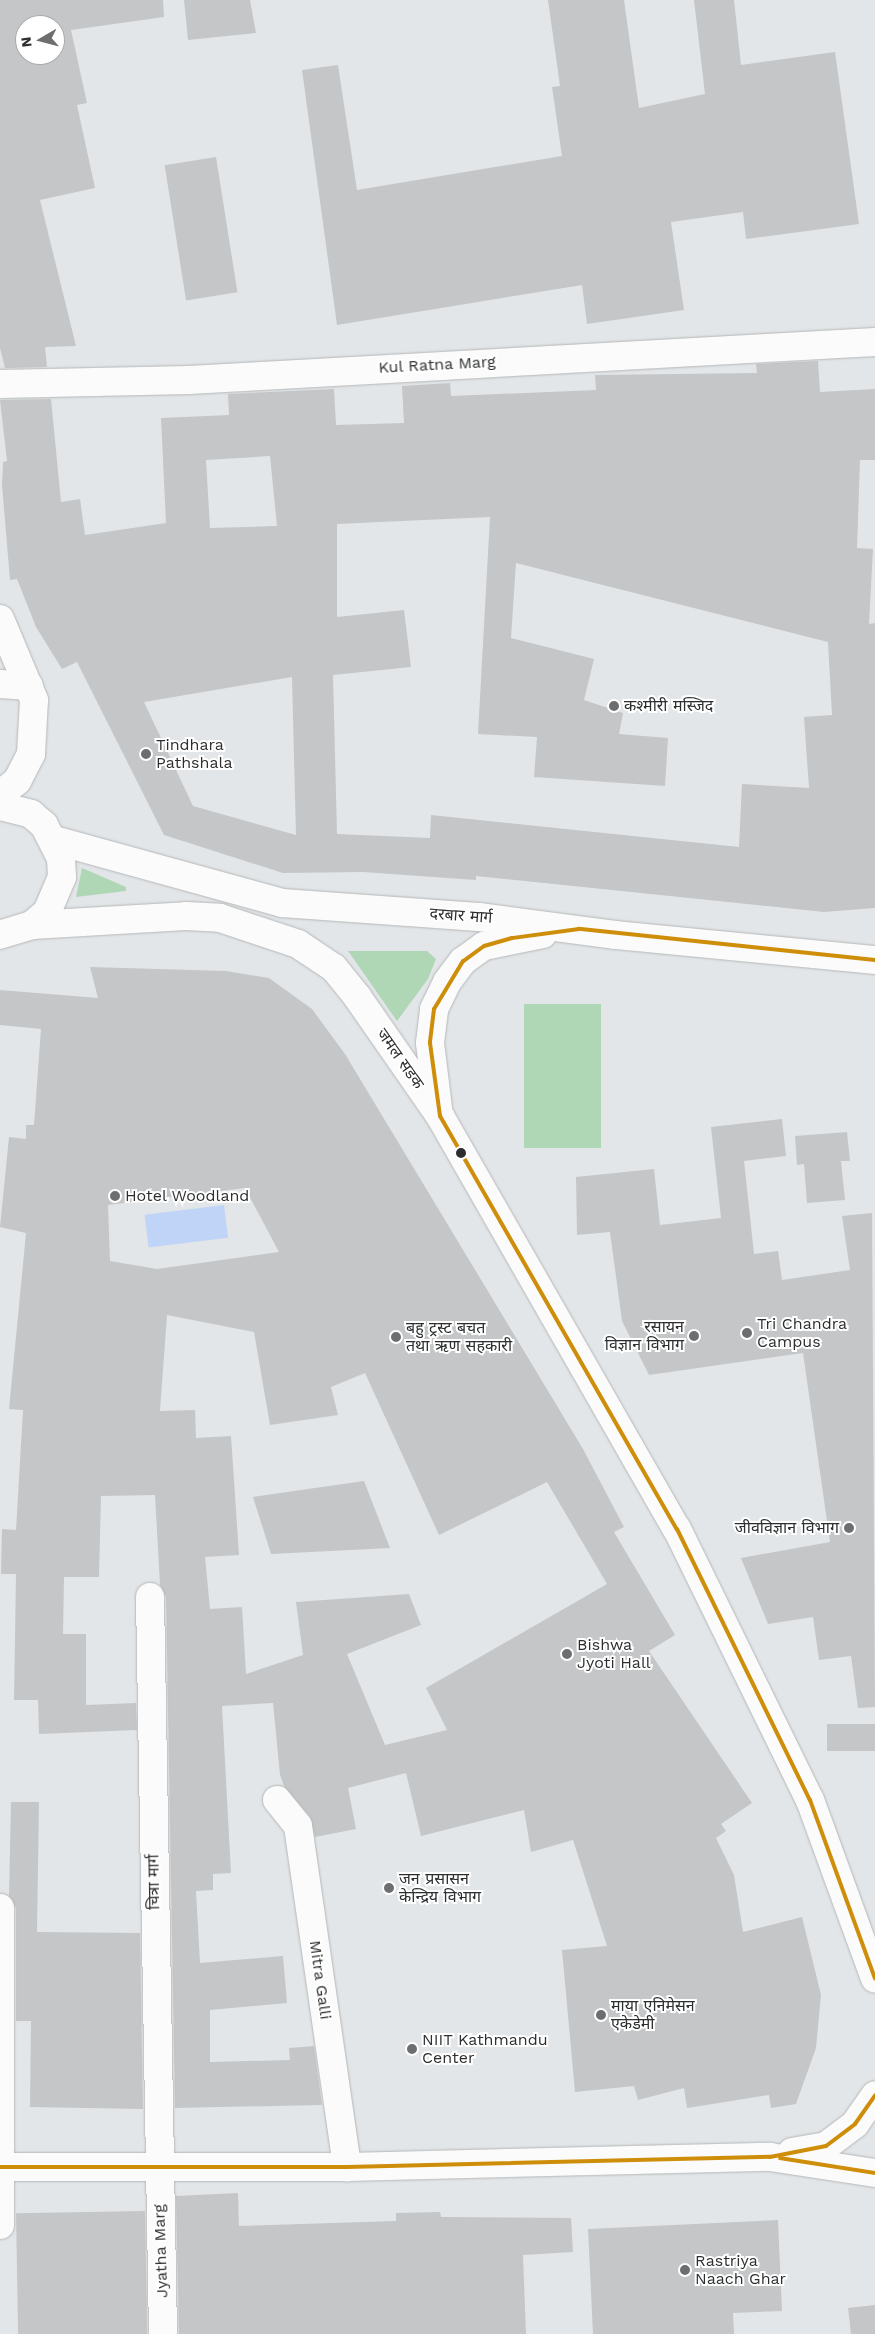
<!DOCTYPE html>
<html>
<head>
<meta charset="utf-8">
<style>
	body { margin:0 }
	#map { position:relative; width:875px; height:2334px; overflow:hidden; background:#e3e6e8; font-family:"Work Sans","Noto Sans Devanagari",sans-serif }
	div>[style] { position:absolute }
	.green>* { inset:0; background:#afd7b6; transform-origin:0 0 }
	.water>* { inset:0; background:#bfd4f6; transform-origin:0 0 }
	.building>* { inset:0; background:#c4c6c8; transform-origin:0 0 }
	.roads { filter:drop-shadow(0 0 1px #b5b7b8) drop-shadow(0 0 1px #b5b7b8) }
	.minor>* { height:28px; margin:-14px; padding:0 14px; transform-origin:14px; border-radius:14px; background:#fbfbfc }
	.major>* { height:28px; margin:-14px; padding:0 14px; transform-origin:14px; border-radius:14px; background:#fbfbfc }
	.bus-1>* { height:4px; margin:-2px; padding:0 2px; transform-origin:2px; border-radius:2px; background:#ce8e09 }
	.dots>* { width:14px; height:14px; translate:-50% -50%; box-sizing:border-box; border:2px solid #fff; border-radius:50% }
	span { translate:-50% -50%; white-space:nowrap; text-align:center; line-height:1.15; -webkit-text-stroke:4px #fff; paint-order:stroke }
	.street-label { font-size:16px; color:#2c2e2f }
	.poi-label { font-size:16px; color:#2c2e2f }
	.left { translate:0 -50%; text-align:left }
	.right { translate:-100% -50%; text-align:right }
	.north { position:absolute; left:15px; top:15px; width:50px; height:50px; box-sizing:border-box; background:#fff; border:1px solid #ababac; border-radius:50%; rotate:262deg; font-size:14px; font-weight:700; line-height:20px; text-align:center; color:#2c2e2f }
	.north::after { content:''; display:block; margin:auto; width:18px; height:22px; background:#6c6e70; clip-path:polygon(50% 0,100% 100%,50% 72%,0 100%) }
</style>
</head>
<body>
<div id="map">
	<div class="green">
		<div style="clip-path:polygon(82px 868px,126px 887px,126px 891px,76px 897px)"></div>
		<div style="clip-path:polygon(427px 951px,436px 959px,428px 979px,397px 1021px,348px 951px)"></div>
		<div style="left:601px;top:1004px;width:144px;height:77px;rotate:90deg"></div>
	</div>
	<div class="water">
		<div style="left:224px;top:1205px;width:33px;height:80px;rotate:83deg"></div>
	</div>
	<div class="building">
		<div style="clip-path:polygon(evenodd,0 0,163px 0,164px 17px,71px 30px,87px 103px,77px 105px,95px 188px,40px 200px,76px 346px,45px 347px,47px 367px,5px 368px,0 348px,0 0,25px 25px,55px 25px,55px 55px,25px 55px,25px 25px)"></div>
		<div style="clip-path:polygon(184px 0,250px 0,256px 33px,188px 40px)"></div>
		<div style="clip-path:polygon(548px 0,624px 0,639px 108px,705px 94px,694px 0,734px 0,741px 65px,835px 52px,859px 224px,746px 239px,743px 212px,671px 222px,684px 310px,587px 324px,582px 285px,337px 325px,302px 70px,338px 65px,357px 190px,562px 156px,552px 87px,560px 86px)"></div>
		<div style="left:216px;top:157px;width:137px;height:52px;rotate:81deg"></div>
		<div style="clip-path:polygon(evenodd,818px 361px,820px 392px,875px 389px,875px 460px,860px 460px,857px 548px,873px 549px,869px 624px,875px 623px,875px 908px,824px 912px,476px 876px,476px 880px,363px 872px,283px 873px,164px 835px,77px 662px,62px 669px,36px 627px,17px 579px,10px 580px,2px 485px,3px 462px,7px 461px,0 400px,51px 399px,61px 502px,80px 499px,85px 535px,166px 523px,161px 418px,229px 415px,228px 394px,334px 389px,336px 425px,404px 423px,402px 386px,450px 383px,451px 396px,596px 390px,595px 375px,757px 373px,756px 364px,818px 361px,270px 456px,277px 526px,210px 528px,206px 460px,270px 456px,818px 361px,490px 517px,478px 734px,537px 737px,534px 777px,665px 786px,668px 738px,619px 734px,623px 713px,584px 700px,594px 659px,511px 638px,516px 563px,828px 642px,832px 715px,804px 717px,809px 788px,742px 784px,739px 847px,431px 815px,430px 838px,337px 834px,333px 675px,411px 667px,404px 610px,337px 617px,337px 524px,490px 517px,818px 361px,292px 677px,296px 835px,193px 806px,144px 702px,292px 677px)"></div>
		<div style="clip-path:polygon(evenodd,90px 967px,226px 971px,269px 978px,312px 1009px,345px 1054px,583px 1449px,624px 1527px,614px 1532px,675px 1635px,649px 1651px,752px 1803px,721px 1824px,726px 1831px,716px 1838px,734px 1875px,743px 1932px,802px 1917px,821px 1995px,816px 2048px,796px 2104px,771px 2108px,769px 2095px,687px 2108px,684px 2088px,638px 2100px,634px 2086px,575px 2092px,562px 1950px,607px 1946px,573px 1840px,531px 1852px,524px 1810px,421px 1836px,406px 1773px,348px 1788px,356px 1829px,315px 1837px,310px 1817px,284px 1786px,280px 1775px,273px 1703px,222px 1706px,231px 1873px,213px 1874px,213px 1890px,196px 1891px,200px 1963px,283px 1956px,287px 2003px,210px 2010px,210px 2062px,290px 2060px,289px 2048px,314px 2046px,322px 2105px,175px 2108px,166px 1597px,160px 1585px,155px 1495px,101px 1496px,99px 1577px,64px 1577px,63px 1634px,86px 1634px,86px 1705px,136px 1703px,137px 1730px,39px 1734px,38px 1700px,14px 1700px,16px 1574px,1px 1574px,2px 1529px,16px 1530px,23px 1410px,9px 1409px,26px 1233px,0 1227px,9px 1137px,26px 1139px,26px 1125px,34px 1125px,41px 1029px,0 1025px,0 990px,98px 998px,90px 967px,245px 1188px,279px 1252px,157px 1269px,110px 1261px,108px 1205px,245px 1188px,90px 967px,167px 1315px,254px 1332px,270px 1425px,338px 1415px,331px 1387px,365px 1373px,439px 1535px,547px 1482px,607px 1584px,426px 1688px,447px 1730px,385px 1745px,347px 1654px,421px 1625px,409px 1594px,296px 1602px,303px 1655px,246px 1674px,242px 1607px,210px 1609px,205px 1557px,239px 1555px,231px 1436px,196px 1438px,195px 1410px,160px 1411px,167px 1315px)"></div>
		<div style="clip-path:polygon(782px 1119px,786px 1156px,744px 1161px,754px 1254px,778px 1251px,782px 1280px,850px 1270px,842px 1216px,872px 1213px,875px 1707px,858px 1708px,851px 1656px,819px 1660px,813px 1617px,768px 1624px,741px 1558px,830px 1542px,803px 1353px,649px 1375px,622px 1321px,610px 1232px,577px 1235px,576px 1177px,654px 1169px,660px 1225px,721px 1218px,711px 1127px)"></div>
		<div style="clip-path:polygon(847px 1132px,850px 1161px,841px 1161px,845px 1200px,807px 1203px,804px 1164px,797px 1165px,795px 1136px)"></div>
		<div style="clip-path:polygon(364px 1481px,390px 1548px,271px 1554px,253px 1497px)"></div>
		<div style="left:875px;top:1724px;width:27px;height:48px;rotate:90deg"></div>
		<div style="clip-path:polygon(11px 1802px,39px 1802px,37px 1932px,140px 1933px,143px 2109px,30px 2107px,31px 2021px,16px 2021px,16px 1908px,9px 1896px)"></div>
		<div style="clip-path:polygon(238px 2193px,239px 2226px,396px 2221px,396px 2213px,440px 2212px,441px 2217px,571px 2218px,573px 2252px,523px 2255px,526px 2334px,179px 2334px,176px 2196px)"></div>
		<div style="left:145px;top:2211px;width:123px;height:129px;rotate:89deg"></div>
		<div style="clip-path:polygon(778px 2220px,782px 2311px,733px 2313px,734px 2334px,593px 2334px,588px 2229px)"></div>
		<div style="clip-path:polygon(875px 2305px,875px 2334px,851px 2334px,848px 2308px)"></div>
	</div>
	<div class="roads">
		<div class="minor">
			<div style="left:0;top:384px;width:189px;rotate:-1.2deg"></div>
			<div style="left:189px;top:380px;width:687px;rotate:-3.17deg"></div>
			<div style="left:0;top:684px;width:29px;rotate:4deg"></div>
			<div style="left:150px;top:1597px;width:737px;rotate:88.99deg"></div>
			<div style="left:277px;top:1800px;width:33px;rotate:51deg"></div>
			<div style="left:298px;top:1826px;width:345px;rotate:81.8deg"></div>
			<div style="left:0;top:1908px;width:317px;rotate:90deg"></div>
		</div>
		<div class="major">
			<div style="left:0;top:619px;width:88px;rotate:67.2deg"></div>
			<div style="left:34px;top:700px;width:54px;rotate:93.2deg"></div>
			<div style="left:31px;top:754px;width:30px;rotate:117deg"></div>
			<div style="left:17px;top:781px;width:22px;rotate:141deg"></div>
			<div style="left:0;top:806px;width:32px;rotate:14deg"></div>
			<div style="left:31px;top:814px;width:17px;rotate:40deg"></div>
			<div style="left:44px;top:825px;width:37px;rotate:63deg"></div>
			<div style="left:61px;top:858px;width:19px;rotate:87deg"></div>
			<div style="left:62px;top:877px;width:38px;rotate:113deg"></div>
			<div style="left:47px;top:912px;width:20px;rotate:139deg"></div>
			<div style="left:32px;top:925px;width:34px;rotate:163deg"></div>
			<div style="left:54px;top:840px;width:237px;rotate:15.4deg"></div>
			<div style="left:282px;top:903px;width:197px;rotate:4.1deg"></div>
			<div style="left:479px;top:917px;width:137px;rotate:7.5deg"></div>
			<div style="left:615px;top:935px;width:261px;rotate:5.5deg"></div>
			<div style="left:32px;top:925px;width:154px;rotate:-3.3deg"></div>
			<div style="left:186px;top:916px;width:34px;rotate:3deg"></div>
			<div style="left:220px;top:918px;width:82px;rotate:18.4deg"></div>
			<div style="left:298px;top:944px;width:43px;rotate:33.7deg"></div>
			<div style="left:334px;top:968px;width:38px;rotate:51deg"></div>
			<div style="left:358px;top:998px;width:144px;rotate:55.2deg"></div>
			<div style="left:440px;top:1116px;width:476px;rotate:60.2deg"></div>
			<div style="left:677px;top:1529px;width:302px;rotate:63.9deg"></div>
			<div style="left:810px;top:1800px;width:190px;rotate:70deg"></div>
			<div style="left:438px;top:1108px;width:65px;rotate:-97deg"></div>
			<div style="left:430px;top:1043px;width:34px;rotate:-83deg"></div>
			<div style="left:434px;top:1009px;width:30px;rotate:-64deg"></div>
			<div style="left:447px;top:982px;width:26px;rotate:-53deg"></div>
			<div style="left:463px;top:961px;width:26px;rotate:-36deg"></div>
			<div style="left:484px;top:946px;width:60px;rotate:-11.5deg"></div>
			<div style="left:792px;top:2152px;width:35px;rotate:-10deg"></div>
			<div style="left:826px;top:2146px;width:36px;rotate:-37deg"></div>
			<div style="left:855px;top:2124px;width:35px;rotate:-55deg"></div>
			<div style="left:0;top:2167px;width:347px"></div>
			<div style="left:347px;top:2167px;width:423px;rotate:-1.4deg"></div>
			<div style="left:770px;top:2157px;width:106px;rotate:8.7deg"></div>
		</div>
	</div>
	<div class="bus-1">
		<div style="left:875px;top:960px;width:298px;rotate:-174deg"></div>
		<div style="left:579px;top:929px;width:68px;rotate:172.3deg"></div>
		<div style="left:512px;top:938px;width:29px;rotate:164deg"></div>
		<div style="left:484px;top:946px;width:26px;rotate:144deg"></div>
		<div style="left:463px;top:961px;width:56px;rotate:121.1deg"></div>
		<div style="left:434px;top:1009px;width:34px;rotate:97deg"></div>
		<div style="left:430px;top:1043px;width:74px;rotate:82.2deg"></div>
		<div style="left:440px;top:1116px;width:476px;rotate:60.2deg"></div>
		<div style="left:677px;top:1529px;width:302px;rotate:63.9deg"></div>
		<div style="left:810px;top:1800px;width:190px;rotate:70deg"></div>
		<div style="left:780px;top:2158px;width:96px;rotate:9deg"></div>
		<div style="left:0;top:2167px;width:347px"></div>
		<div style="left:347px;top:2167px;width:423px;rotate:-1.4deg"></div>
		<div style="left:770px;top:2157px;width:57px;rotate:-11.1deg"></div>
		<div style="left:826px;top:2146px;width:36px;rotate:-37deg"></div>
		<div style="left:855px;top:2124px;width:35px;rotate:-55deg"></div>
	</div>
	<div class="dots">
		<div style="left:614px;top:706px;background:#6c6e70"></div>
		<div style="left:146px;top:754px;background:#6c6e70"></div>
		<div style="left:461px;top:1153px;background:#2c2e2f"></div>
		<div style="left:115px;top:1196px;background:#6c6e70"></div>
		<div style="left:747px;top:1333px;background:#6c6e70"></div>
		<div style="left:694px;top:1336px;background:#6c6e70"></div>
		<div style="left:396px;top:1337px;background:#6c6e70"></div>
		<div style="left:849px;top:1528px;background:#6c6e70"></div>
		<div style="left:567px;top:1654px;background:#6c6e70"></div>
		<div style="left:389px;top:1888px;background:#6c6e70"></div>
		<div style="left:601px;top:2015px;background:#6c6e70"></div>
		<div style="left:412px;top:2049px;background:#6c6e70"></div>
		<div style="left:685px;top:2270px;background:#6c6e70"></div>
	</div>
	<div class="street-label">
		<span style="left:437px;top:365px;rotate:-3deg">Kul Ratna Marg</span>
		<span style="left:461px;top:916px;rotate:4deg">दरबार मार्ग</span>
		<span style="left:400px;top:1059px;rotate:55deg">जमल सडक</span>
		<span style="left:154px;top:1882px;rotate:-91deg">चित्रा मार्ग</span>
		<span style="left:320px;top:1980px;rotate:82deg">Mitra Galli</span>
		<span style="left:161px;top:2251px;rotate:-92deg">Jyatha Marg</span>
	</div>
	<div class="poi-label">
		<span class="left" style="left:624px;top:706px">कश्मीरी मस्जिद</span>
		<span class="left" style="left:156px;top:754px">Tindhara<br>Pathshala</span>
		<span class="left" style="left:125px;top:1196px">Hotel Woodland</span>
		<span class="left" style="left:757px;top:1333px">Tri Chandra<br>Campus</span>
		<span class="right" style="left:684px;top:1336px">रसायन<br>विज्ञान विभाग</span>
		<span class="left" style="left:406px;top:1337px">बहु ट्रस्ट बचत<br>तथा ऋण सहकारी</span>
		<span class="right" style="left:839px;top:1528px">जीवविज्ञान विभाग</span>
		<span class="left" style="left:577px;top:1654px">Bishwa<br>Jyoti Hall</span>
		<span class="left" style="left:399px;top:1888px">जन प्रसासन<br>केन्द्रिय विभाग</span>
		<span class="left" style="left:611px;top:2015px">माया एनिमेसन<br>एकेडेमी</span>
		<span class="left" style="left:422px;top:2049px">NIIT Kathmandu<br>Center</span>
		<span class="left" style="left:695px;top:2270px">Rastriya<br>Naach Ghar</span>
	</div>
	<div class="north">N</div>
</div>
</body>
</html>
